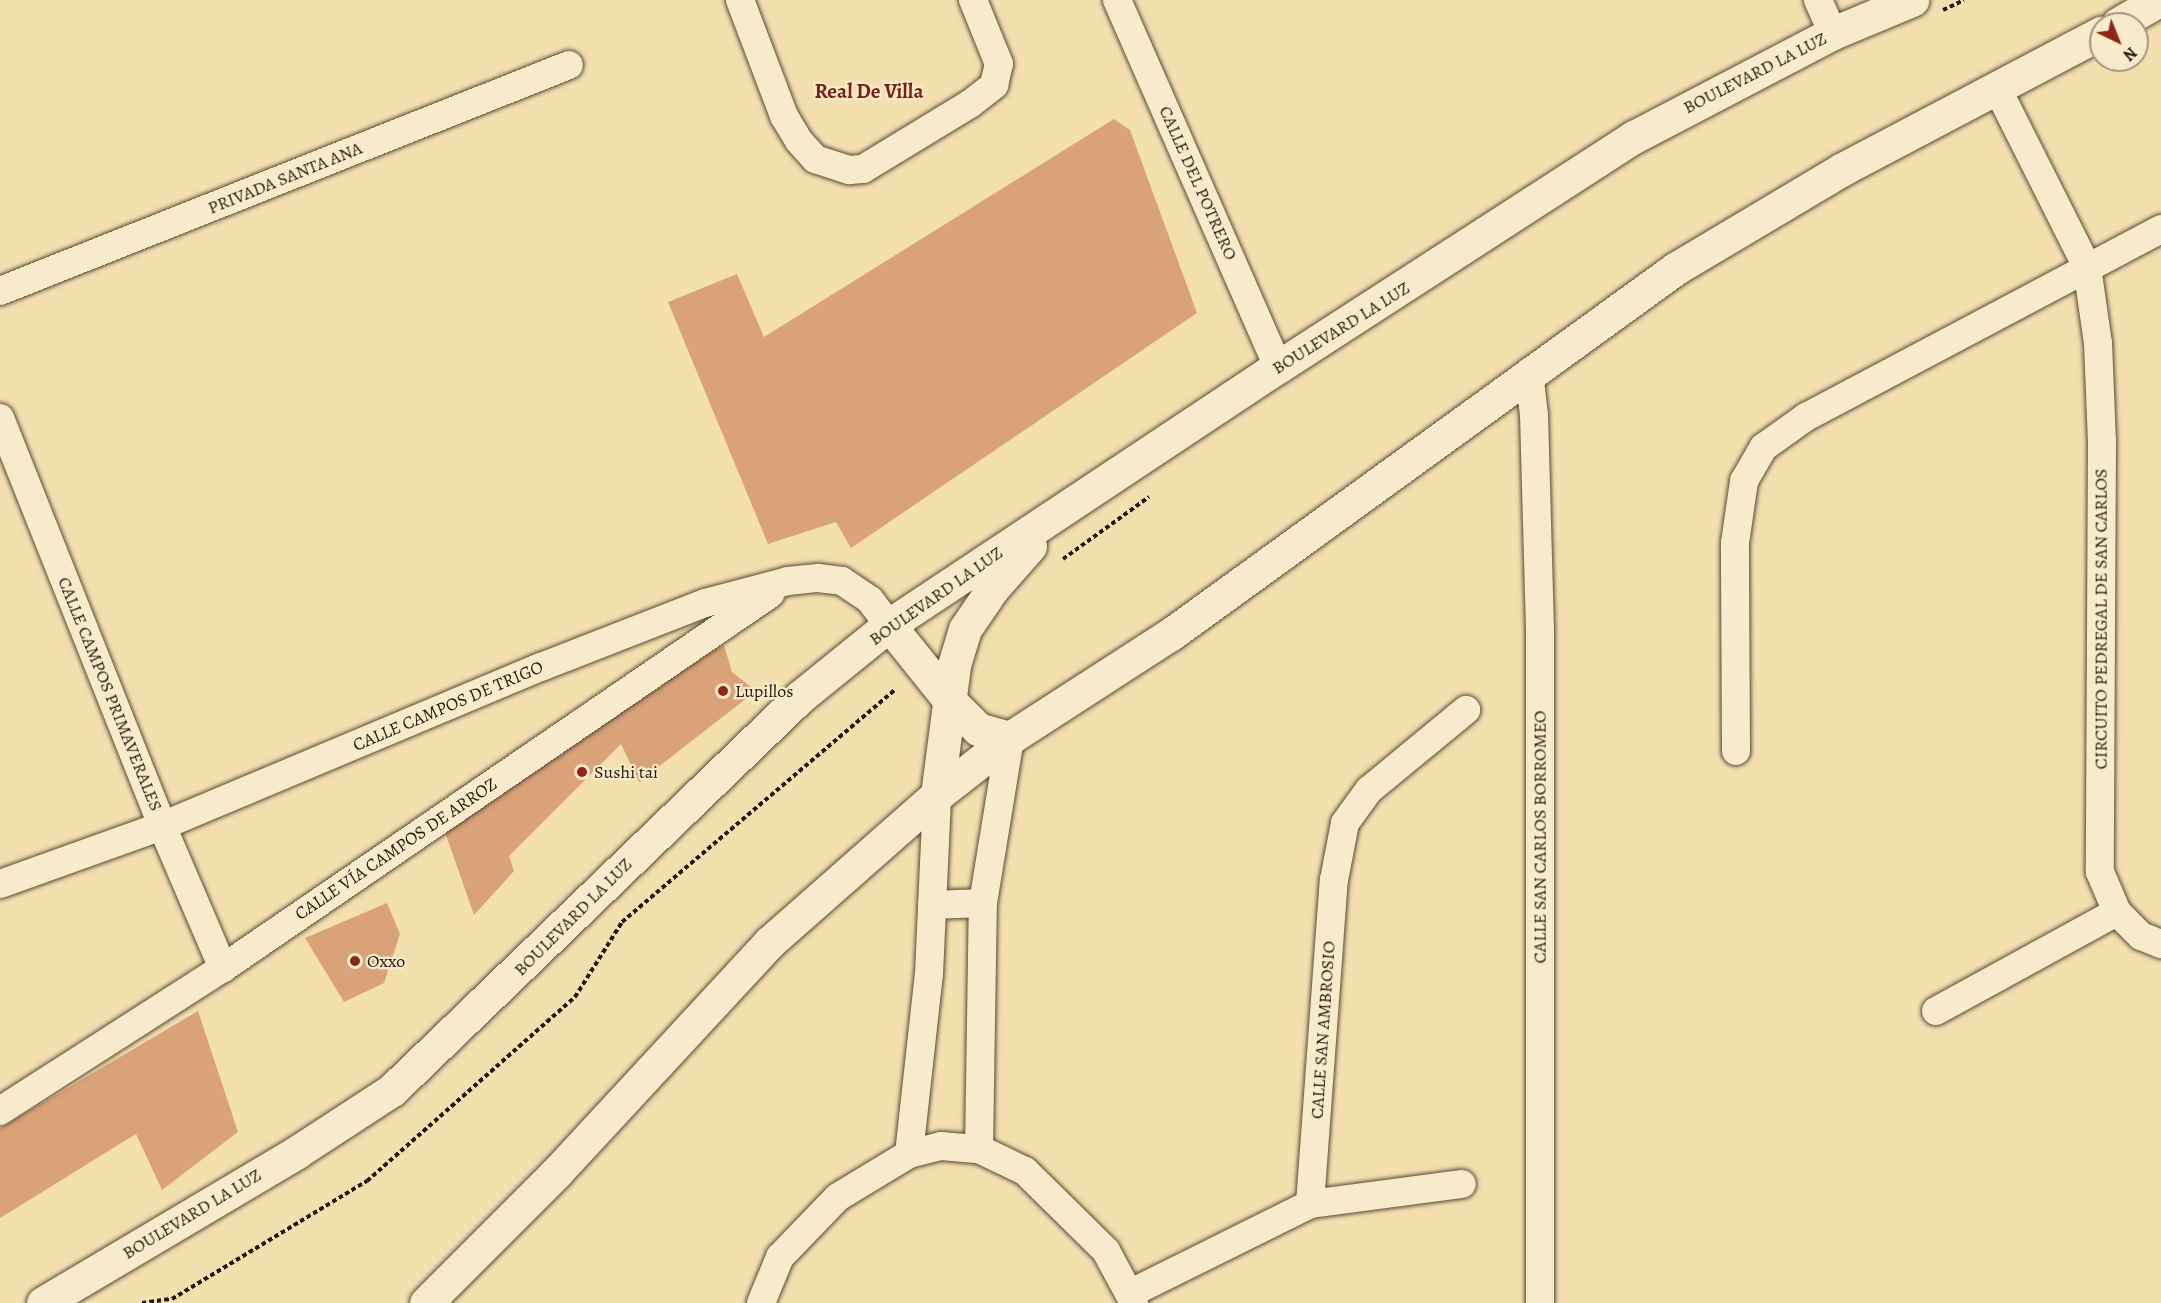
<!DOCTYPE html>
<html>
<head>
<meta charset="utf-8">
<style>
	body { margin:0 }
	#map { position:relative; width:2161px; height:1303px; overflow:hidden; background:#f4e0af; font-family:Alegreya,serif }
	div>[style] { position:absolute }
	.building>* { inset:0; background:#daa279 }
	.path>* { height:4px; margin-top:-2px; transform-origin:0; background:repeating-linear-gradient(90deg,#24180d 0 4.5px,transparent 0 7.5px) }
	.roads { filter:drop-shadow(0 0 2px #584a36) drop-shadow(0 0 2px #584a36) }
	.minor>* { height:28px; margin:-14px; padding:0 14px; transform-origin:14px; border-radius:14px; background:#f8ebcb }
	.secondary>* { height:33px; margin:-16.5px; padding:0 16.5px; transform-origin:16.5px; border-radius:16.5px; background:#f8ebcb }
	.dots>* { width:16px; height:16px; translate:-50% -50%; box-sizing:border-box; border:3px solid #f8ebcb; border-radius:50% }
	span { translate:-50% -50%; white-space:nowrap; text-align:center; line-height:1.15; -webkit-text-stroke:4.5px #f8ebcb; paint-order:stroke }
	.street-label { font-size:18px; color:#24180d }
	.poi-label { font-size:18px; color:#24180d }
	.left { translate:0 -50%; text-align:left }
	.quarter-label { font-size:21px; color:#7a1f14; font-weight:700 }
	.north { position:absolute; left:2089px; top:12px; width:60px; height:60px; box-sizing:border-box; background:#f8ebcb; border:2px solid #a3977f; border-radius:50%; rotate:137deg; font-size:16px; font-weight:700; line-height:24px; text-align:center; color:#24180d }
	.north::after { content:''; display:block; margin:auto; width:21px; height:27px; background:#8f2418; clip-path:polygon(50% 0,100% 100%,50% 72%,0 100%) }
</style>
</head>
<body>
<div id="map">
	<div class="building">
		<div style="clip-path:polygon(1114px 119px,1130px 130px,1197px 313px,851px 548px,836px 522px,768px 544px,668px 302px,737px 274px,764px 337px)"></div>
		<div style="clip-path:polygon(724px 645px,732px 672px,756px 691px,639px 782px,621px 744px,509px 856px,514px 871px,474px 915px,445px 832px,690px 661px)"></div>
		<div style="clip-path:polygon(387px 903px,400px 934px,384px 983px,344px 1002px,305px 938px)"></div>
		<div style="clip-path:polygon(198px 1011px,238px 1132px,162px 1190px,136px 1134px,0 1218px,0 1128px)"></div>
	</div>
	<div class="path">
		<div style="left:1943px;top:10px;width:23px;rotate:-25deg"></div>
		<div style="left:1063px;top:559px;width:106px;rotate:-35.8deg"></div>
		<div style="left:142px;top:1303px;width:30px;rotate:-8deg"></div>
		<div style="left:172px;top:1299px;width:228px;rotate:-31.2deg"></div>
		<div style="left:367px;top:1181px;width:278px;rotate:-41.5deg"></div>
		<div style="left:575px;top:997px;width:89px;rotate:-57.9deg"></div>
		<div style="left:622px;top:922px;width:360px;rotate:-40.4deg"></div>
	</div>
	<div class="roads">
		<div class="minor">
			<div style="left:740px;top:0;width:124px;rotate:69.2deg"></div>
			<div style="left:784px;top:116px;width:29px;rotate:59deg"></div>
			<div style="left:799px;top:141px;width:24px;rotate:48deg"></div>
			<div style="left:815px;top:159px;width:36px;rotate:18deg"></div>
			<div style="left:849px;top:170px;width:14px;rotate:-4deg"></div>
			<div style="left:863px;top:169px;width:125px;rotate:-31.3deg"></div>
			<div style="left:970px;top:104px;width:31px;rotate:-38deg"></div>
			<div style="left:994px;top:85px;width:22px;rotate:-77deg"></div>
			<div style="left:999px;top:64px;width:69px;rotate:-112.1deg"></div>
			<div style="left:1117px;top:0;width:401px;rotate:66.3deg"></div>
			<div style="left:1818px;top:0;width:36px;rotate:66deg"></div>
			<div style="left:1998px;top:90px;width:198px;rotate:63.3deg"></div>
			<div style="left:2087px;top:267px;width:77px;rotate:81.8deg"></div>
			<div style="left:2098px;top:343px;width:98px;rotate:87.7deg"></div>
			<div style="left:2102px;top:441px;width:431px;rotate:90.3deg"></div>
			<div style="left:2100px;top:872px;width:43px;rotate:67deg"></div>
			<div style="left:2117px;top:912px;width:34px;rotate:45deg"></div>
			<div style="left:2141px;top:936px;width:22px;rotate:22deg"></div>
			<div style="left:0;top:291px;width:612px;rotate:-21.66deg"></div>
			<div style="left:1529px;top:372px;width:43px;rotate:83.4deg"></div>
			<div style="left:1534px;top:415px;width:213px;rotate:88.4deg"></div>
			<div style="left:1540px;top:628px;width:675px;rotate:90deg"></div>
			<div style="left:0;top:418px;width:439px;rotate:68.3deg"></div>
			<div style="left:162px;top:826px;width:155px;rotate:66.8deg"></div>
			<div style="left:1736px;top:751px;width:208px;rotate:-90.3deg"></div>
			<div style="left:1735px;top:543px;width:63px;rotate:-81.7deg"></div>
			<div style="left:1744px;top:481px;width:39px;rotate:-60deg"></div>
			<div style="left:1764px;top:447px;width:52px;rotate:-35.5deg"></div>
			<div style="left:1806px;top:417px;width:402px;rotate:-27.9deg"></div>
			<div style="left:0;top:884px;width:172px;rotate:-19.7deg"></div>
			<div style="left:162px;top:826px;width:411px;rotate:-22.8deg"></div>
			<div style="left:541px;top:667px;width:176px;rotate:-21.3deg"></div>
			<div style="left:705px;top:603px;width:86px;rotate:-14.8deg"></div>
			<div style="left:788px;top:581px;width:30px;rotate:-6deg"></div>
			<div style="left:818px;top:578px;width:24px;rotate:7deg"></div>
			<div style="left:842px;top:581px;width:34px;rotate:34deg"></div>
			<div style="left:870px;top:600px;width:31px;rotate:53deg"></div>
			<div style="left:932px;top:905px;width:51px;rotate:-2.2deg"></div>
			<div style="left:1936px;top:1011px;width:206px;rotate:-28.7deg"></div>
			<div style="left:0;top:1111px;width:265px;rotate:-32.7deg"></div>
			<div style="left:223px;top:968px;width:663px;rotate:-34.36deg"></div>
			<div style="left:979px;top:1149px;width:246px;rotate:-89.1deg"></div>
			<div style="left:983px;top:903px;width:167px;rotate:-80.7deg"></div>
			<div style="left:909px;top:1154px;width:181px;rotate:-83.7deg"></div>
			<div style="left:929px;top:974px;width:179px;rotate:-87.4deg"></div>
			<div style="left:1310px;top:1204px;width:153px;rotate:-7.5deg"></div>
			<div style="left:1131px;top:1293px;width:200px;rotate:-26.4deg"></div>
			<div style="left:1310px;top:1204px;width:325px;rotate:-85.8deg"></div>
			<div style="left:1334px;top:880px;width:58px;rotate:-79.1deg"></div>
			<div style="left:1345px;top:823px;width:41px;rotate:-54deg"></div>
			<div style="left:1369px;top:790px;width:126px;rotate:-39.5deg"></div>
			<div style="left:761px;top:1303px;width:50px;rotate:-67.6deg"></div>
			<div style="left:780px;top:1257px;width:83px;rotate:-46deg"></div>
			<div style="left:838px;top:1197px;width:83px;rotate:-31.2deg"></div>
			<div style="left:909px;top:1154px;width:33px;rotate:-14deg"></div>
			<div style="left:941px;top:1146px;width:38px;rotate:5deg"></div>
			<div style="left:979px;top:1149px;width:51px;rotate:25.6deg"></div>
			<div style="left:1025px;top:1171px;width:114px;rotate:44.6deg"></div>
			<div style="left:1106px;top:1251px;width:59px;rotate:61.7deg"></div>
		</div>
		<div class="secondary">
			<div style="left:2118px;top:24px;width:48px;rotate:-30.3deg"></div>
			<div style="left:889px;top:625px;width:97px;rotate:51.2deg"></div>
			<div style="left:950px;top:701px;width:40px;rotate:45deg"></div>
			<div style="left:978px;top:729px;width:33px;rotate:16deg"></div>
			<div style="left:937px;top:795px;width:131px;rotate:-82.5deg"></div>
			<div style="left:954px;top:665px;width:38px;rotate:-73deg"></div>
			<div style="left:965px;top:629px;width:50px;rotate:-55.7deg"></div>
			<div style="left:993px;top:588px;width:56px;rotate:-48.6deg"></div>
			<div style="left:43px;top:1303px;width:295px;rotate:-30.7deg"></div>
			<div style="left:297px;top:1152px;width:113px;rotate:-33.1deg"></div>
			<div style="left:392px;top:1090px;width:566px;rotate:-43.93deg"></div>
			<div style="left:800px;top:697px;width:114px;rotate:-39deg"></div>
			<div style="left:889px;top:625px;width:467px;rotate:-33.6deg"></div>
			<div style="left:1278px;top:367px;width:424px;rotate:-32.9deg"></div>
			<div style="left:1634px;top:137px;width:225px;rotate:-27.6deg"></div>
			<div style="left:1833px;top:33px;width:86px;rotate:-22.7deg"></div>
			<div style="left:426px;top:1303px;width:184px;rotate:-45deg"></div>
			<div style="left:556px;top:1173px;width:315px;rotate:-47.2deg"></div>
			<div style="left:770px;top:942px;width:222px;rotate:-41.4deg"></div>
			<div style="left:937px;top:795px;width:93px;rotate:-38deg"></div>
			<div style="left:1010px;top:738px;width:192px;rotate:-32.9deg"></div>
			<div style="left:1171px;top:634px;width:622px;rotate:-35.91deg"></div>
			<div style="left:1675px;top:269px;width:193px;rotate:-30.8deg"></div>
			<div style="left:1841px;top:170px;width:294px;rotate:-27.8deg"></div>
		</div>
	</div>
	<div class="dots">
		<div style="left:723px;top:691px;background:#8f2418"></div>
		<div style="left:582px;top:772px;background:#8f2418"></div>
		<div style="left:355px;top:961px;background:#8f2418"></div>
	</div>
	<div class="street-label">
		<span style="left:1755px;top:73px;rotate:-27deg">BOULEVARD LA LUZ</span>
		<span style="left:285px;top:178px;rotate:-22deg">PRIVADA SANTA ANA</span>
		<span style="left:1198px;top:183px;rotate:66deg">CALLE DEL POTRERO</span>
		<span style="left:1341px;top:328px;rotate:-32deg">BOULEVARD LA LUZ</span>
		<span style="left:936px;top:596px;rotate:-35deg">BOULEVARD LA LUZ</span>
		<span style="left:2101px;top:619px;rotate:-90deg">CIRCUITO PEDREGAL DE SAN CARLOS</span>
		<span style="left:110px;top:694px;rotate:68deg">CALLE CAMPOS PRIMAVERALES</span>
		<span style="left:448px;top:706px;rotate:-23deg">CALLE CAMPOS DE TRIGO</span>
		<span style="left:1540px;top:837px;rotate:-90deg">CALLE SAN CARLOS BORROMEO</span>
		<span style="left:396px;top:849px;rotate:-34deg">CALLE VÍA CAMPOS DE ARROZ</span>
		<span style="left:573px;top:917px;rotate:-45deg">BOULEVARD LA LUZ</span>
		<span style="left:1323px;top:1030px;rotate:-86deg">CALLE SAN AMBROSIO</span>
		<span style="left:192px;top:1214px;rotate:-31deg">BOULEVARD LA LUZ</span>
	</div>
	<div class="poi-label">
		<span class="left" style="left:735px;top:691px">Lupillos</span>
		<span class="left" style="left:594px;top:772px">Sushi tai</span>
		<span class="left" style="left:367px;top:961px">Oxxo</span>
	</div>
	<div class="quarter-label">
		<span style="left:869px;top:91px">Real De Villa</span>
	</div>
	<div class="north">N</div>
</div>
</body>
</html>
